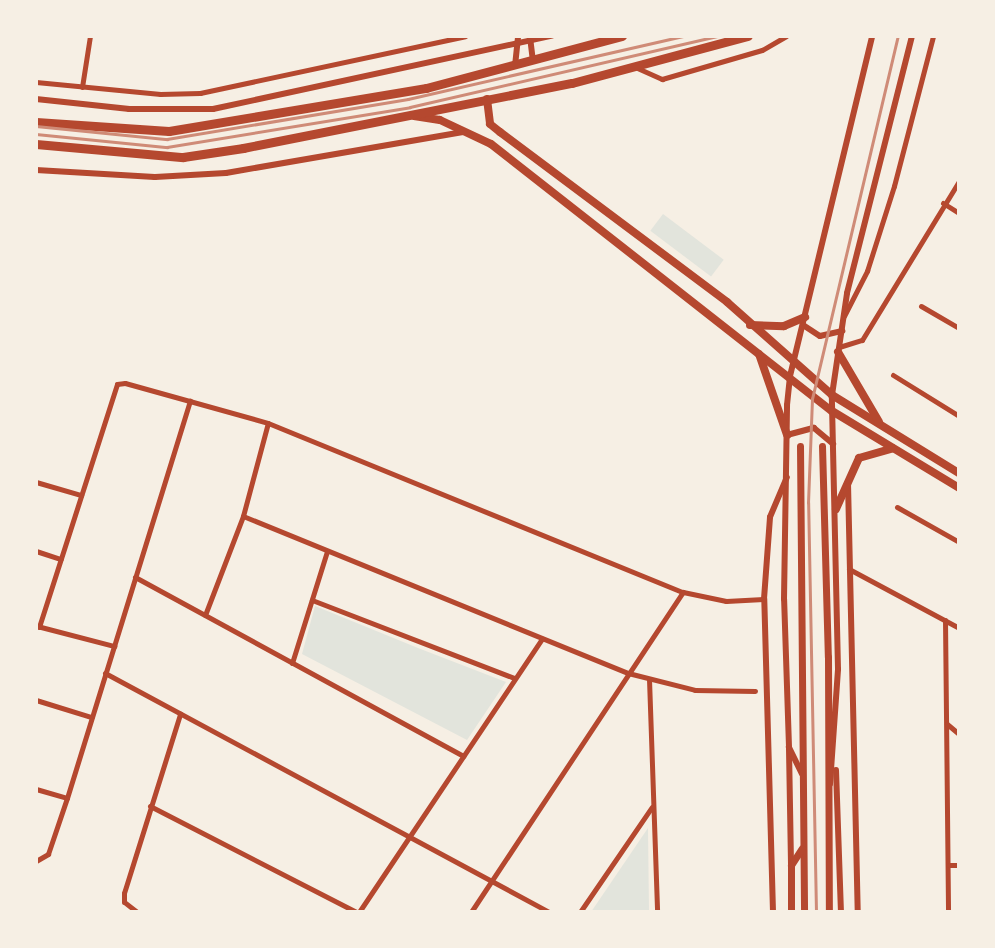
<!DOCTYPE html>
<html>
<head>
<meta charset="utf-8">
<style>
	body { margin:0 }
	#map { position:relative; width:995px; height:948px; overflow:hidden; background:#f6efe4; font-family:"DejaVu Sans",sans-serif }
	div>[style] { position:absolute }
	.green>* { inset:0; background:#e2e4dc; transform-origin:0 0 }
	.minor>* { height:5px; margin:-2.5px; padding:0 2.5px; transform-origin:2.5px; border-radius:2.5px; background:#b5482f }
	.tertiary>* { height:6px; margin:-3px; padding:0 3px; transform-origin:3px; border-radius:3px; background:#b5482f }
	.secondary>* { height:7px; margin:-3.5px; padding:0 3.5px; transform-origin:3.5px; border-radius:3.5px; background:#b5482f }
	.primary>* { height:8px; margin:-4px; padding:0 4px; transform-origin:4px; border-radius:4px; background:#b5482f }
	.trunk>* { height:9px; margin:-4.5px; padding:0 4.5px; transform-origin:4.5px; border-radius:4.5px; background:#b5482f }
	.rail>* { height:2.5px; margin:-1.25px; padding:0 1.25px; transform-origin:1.25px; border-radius:1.25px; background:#cf8b77 }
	span { translate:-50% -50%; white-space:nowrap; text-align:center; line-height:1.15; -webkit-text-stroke:4px #f6efe4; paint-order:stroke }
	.frame { position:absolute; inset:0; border:38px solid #f6efe4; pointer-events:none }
</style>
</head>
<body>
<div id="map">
	<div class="green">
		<div style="left:663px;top:214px;width:76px;height:21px;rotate:37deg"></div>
		<div style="clip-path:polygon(315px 606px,418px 648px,506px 682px,467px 740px,302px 654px)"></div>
		<div style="clip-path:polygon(648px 828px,649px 912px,591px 912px)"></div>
	</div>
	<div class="minor">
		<div style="left:635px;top:67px;width:30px;rotate:24deg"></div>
		<div style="left:662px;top:79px;width:104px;rotate:-16.2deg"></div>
		<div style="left:762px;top:50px;width:28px;rotate:-30deg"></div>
		<div style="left:36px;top:82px;width:125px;rotate:5.5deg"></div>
		<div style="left:160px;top:94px;width:40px;rotate:-1.4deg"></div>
		<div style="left:200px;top:93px;width:271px;rotate:-12.1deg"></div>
		<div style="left:82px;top:87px;width:52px;rotate:-81.1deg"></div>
		<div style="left:943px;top:203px;width:19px;rotate:32deg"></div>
		<div style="left:921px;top:306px;width:44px;rotate:30.1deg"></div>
		<div style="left:844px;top:316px;width:51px;rotate:-62.9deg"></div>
		<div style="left:867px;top:271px;width:89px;rotate:-72.4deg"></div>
		<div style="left:894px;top:186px;width:155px;rotate:-75.4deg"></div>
		<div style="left:839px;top:347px;width:24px;rotate:-17deg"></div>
		<div style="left:862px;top:340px;width:186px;rotate:-58.6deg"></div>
		<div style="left:893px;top:375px;width:78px;rotate:31.8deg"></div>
		<div style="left:36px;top:482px;width:47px;rotate:16.1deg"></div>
		<div style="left:897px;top:507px;width:71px;rotate:29.4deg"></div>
		<div style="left:243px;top:516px;width:416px;rotate:22.2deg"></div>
		<div style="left:628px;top:673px;width:69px;rotate:14.2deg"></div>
		<div style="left:695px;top:690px;width:60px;rotate:1deg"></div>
		<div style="left:36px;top:551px;width:26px;rotate:18deg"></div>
		<div style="left:849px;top:569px;width:125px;rotate:28.2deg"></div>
		<div style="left:135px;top:577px;width:374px;rotate:28.6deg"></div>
		<div style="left:312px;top:600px;width:217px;rotate:21.1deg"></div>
		<div style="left:205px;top:615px;width:106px;rotate:-69deg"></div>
		<div style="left:243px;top:516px;width:96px;rotate:-75deg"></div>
		<div style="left:945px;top:620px;width:292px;rotate:89.4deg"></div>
		<div style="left:37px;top:626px;width:80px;rotate:14.6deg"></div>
		<div style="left:39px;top:627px;width:255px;rotate:-72.2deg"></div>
		<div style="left:117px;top:384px;width:8px;rotate:-7deg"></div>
		<div style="left:125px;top:383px;width:148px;rotate:15.6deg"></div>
		<div style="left:268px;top:423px;width:448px;rotate:22.2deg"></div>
		<div style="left:683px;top:592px;width:44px;rotate:11.8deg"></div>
		<div style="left:726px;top:601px;width:38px;rotate:-3deg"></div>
		<div style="left:292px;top:663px;width:117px;rotate:-72.6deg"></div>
		<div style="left:105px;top:673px;width:504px;rotate:28.29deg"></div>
		<div style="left:649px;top:679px;width:233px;rotate:88deg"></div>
		<div style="left:36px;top:700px;width:58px;rotate:17.2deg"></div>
		<div style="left:947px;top:724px;width:16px;rotate:40deg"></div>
		<div style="left:36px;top:789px;width:32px;rotate:16deg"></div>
		<div style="left:150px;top:806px;width:232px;rotate:27.2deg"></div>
		<div style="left:36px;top:861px;width:14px;rotate:-30deg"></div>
		<div style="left:48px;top:854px;width:59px;rotate:-71.3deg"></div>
		<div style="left:67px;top:798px;width:416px;rotate:-72.8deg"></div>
		<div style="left:948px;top:865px;width:11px"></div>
		<div style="left:137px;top:912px;width:16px;rotate:-142deg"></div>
		<div style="left:124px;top:902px;width:9px;rotate:-90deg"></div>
		<div style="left:124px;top:893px;width:188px;rotate:-72.6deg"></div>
		<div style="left:359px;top:912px;width:329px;rotate:-56.2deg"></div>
		<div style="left:471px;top:912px;width:384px;rotate:-56.5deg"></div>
		<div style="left:580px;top:912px;width:127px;rotate:-55.6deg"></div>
	</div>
	<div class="tertiary">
		<div style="left:530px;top:37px;width:24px;rotate:83deg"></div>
		<div style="left:515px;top:66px;width:30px;rotate:-84deg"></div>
		<div style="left:36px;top:99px;width:94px;rotate:6.1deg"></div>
		<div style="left:129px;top:109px;width:84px"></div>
		<div style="left:213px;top:109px;width:347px;rotate:-12.2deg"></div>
		<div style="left:36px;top:170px;width:119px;rotate:3.4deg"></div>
		<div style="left:155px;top:177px;width:71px;rotate:-3.2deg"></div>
		<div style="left:226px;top:173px;width:242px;rotate:-9.8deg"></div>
		<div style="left:803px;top:325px;width:20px;rotate:33deg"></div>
		<div style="left:820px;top:336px;width:23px;rotate:-13deg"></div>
		<div style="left:787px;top:435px;width:28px;rotate:-15deg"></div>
		<div style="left:814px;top:428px;width:25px;rotate:40deg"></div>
		<div style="left:848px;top:483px;width:429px;rotate:88.7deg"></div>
		<div style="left:789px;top:749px;width:116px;rotate:89deg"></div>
		<div style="left:836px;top:770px;width:142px;rotate:88deg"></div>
		<div style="left:802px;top:774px;width:30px;rotate:-116deg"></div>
		<div style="left:789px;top:747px;width:148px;rotate:-91.9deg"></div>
		<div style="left:784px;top:599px;width:194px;rotate:-89.1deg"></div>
		<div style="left:787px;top:405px;width:29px;rotate:-84deg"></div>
		<div style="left:790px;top:376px;width:350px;rotate:-76.4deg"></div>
		<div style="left:830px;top:784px;width:115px;rotate:-86deg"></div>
		<div style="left:838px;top:669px;width:274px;rotate:-91.3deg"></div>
		<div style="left:832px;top:395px;width:103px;rotate:-81.6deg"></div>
		<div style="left:847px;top:293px;width:265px;rotate:-75.8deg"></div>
		<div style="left:773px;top:912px;width:313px;rotate:-91.6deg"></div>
		<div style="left:764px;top:599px;width:82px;rotate:-85.8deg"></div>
		<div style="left:770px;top:517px;width:43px;rotate:-67deg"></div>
	</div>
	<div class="secondary">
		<div style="left:800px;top:446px;width:466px;rotate:89.5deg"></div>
		<div style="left:822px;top:446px;width:211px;rotate:88.4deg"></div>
		<div style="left:828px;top:657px;width:255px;rotate:89.8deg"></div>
		<div style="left:791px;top:912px;width:47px;rotate:-90deg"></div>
		<div style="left:791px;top:865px;width:20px;rotate:-57deg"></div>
	</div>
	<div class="primary">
		<div style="left:487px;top:99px;width:25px;rotate:83deg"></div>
		<div style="left:490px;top:124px;width:13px;rotate:39deg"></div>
		<div style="left:500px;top:132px;width:284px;rotate:36.8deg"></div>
		<div style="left:727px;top:302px;width:140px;rotate:41.5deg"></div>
		<div style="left:832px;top:395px;width:149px;rotate:31.6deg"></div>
		<div style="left:414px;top:116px;width:26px;rotate:9deg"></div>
		<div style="left:440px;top:120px;width:56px;rotate:25.2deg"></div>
		<div style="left:491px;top:144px;width:433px;rotate:38.1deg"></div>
		<div style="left:832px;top:411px;width:149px;rotate:31.2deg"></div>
		<div style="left:750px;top:325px;width:34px;rotate:2deg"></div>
		<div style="left:784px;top:326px;width:23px;rotate:-23deg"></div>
		<div style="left:838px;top:352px;width:81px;rotate:59.6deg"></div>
		<div style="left:759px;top:354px;width:86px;rotate:70.9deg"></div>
		<div style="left:836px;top:509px;width:56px;rotate:-65.7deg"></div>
		<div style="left:859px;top:458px;width:35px;rotate:-16deg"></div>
	</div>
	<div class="trunk">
		<div style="left:36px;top:122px;width:133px;rotate:3.9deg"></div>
		<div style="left:169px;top:131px;width:261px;rotate:-9.5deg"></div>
		<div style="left:426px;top:88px;width:203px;rotate:-14.9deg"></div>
		<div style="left:36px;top:144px;width:148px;rotate:5.1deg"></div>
		<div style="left:183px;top:157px;width:61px;rotate:-8.5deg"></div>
		<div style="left:243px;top:148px;width:335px;rotate:-11.2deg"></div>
		<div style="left:572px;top:83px;width:182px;rotate:-15deg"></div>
	</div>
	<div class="rail">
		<div style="left:36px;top:126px;width:132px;rotate:5.7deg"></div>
		<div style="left:167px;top:139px;width:244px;rotate:-9.4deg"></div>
		<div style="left:408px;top:99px;width:283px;rotate:-12.9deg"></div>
		<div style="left:36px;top:134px;width:132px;rotate:5.7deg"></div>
		<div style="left:167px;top:147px;width:246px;rotate:-9.3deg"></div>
		<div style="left:410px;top:107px;width:315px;rotate:-13deg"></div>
		<div style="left:816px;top:912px;width:409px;rotate:-91.1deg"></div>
		<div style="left:808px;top:503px;width:104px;rotate:-87.8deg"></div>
		<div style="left:812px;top:399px;width:373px;rotate:-76.7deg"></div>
	</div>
	<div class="frame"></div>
</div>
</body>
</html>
